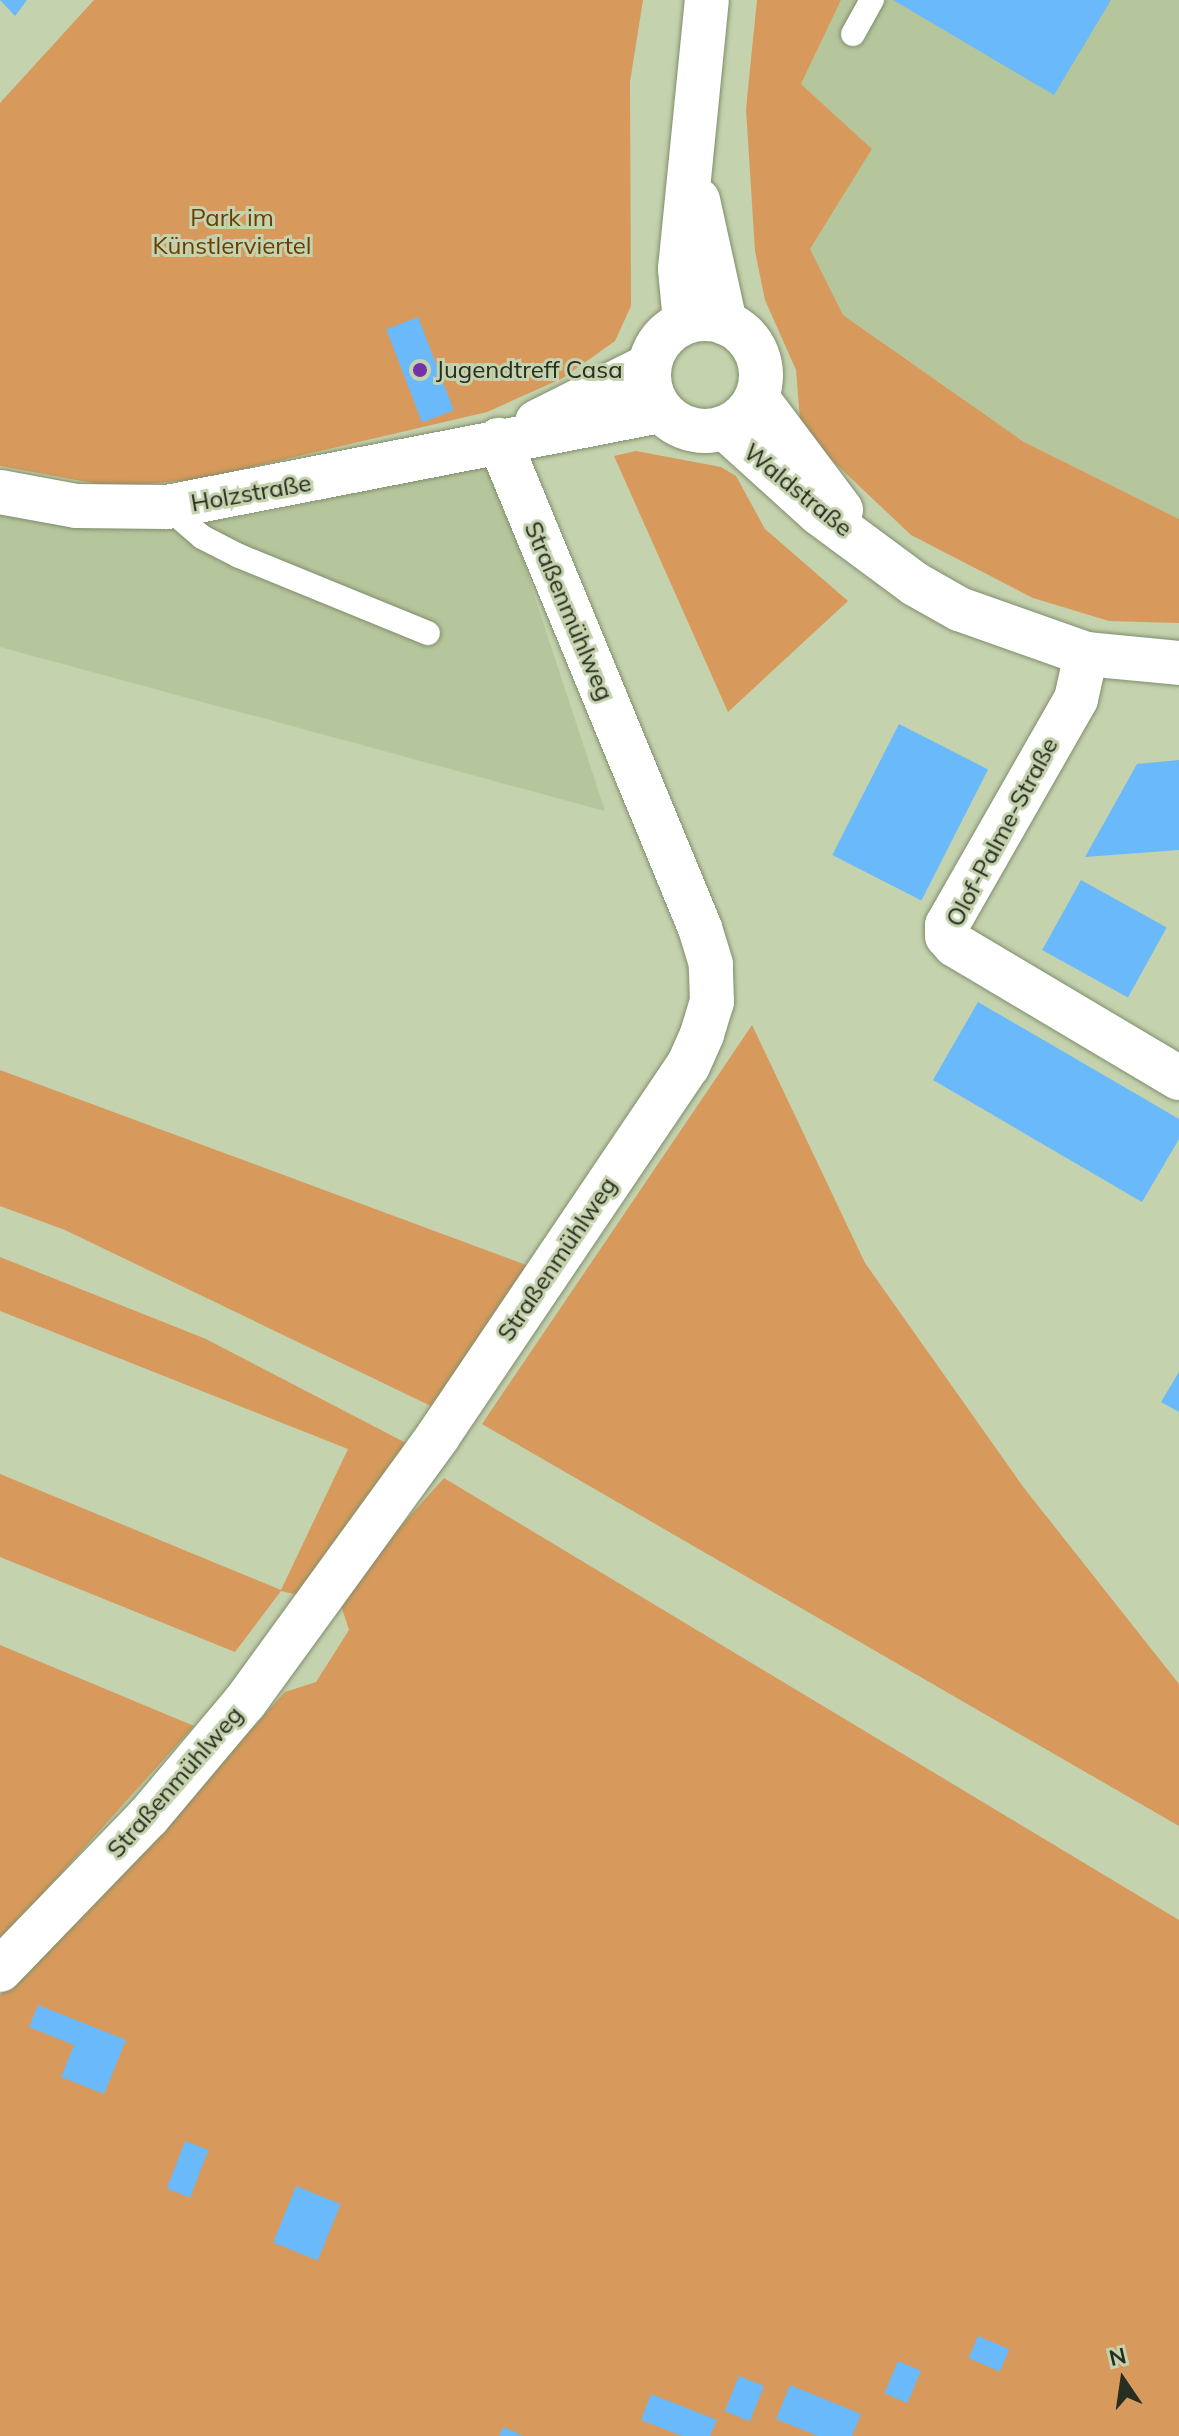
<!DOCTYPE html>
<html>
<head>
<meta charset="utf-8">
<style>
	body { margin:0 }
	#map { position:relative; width:1179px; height:2436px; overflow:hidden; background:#c4d2ae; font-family:Mulish,sans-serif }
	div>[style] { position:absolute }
	.built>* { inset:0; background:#b6c69c }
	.green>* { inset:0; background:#d79a5c }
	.building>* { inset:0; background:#6ab9fa; transform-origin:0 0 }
	.roads { filter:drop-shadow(0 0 2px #808d6c) drop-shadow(0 0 2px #808d6c) }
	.lane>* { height:24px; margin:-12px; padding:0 12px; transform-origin:12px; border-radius:12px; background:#fff }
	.street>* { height:44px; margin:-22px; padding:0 22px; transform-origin:22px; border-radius:22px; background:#fff }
	.secondary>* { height:44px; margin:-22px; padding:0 22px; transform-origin:22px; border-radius:22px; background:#fff }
	.secondary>.ring { margin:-22px; padding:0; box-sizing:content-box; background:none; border:44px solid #fff; border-radius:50% }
	.dots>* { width:22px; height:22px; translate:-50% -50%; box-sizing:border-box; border:4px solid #c4d2ae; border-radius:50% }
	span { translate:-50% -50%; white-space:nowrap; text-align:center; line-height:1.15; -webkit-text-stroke:6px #c4d2ae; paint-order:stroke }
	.park-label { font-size:24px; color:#6a3d00 }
	.poi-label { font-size:24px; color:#272d1f }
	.left { translate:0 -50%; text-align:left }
	.street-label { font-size:24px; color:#272d1f }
	.north { position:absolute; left:1083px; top:2340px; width:80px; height:80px; -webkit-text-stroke:6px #c4d2ae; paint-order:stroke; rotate:347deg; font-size:22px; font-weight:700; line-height:32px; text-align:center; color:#272d1f }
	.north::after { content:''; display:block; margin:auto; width:28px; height:36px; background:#272d1f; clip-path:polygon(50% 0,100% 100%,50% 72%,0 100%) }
</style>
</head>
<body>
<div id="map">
	<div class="built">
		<div style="clip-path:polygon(841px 0,1179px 0,1179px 519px,1024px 442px,843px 315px,810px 249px,872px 149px,801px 84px)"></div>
		<div style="clip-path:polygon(491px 463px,605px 811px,0 647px,0 503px,176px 526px,256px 515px)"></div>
	</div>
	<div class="green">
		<div style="clip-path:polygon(94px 0,643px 0,630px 82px,631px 306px,615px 341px,563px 378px,487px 412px,201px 479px,114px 487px,0 466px,0 103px)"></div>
		<div style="clip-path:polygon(757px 0,841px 0,801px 84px,872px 149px,810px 249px,843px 315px,1024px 442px,1179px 519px,1179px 623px,1109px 621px,1033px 598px,911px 535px,818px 447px,800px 420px,796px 370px,765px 300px,755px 251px,746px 109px)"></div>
		<div style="clip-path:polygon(636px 451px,721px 467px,736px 476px,765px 529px,848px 601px,728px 712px,614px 456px)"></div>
		<div style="clip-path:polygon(752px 1025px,865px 1263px,1024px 1488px,1179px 1684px,1179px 1826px,482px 1424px)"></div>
		<div style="clip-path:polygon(0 1070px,529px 1266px,433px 1407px,65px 1230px,0 1206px)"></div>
		<div style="clip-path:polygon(0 1257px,206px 1339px,406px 1443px,310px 1588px,294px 1594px,281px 1591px,235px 1652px,0 1557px,0 1474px,281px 1590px,348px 1449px,0 1311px)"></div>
		<div style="clip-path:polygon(444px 1478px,1179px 1920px,1179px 2436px,0 2436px,0 1995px,125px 1869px,285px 1692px,316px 1682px,349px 1630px,338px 1596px)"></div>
		<div style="clip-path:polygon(0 1645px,194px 1726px,0 1941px)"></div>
	</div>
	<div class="building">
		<div style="clip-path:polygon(0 0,27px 0,15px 16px)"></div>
		<div style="clip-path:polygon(893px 0,1111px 0,1054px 95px)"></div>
		<div style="left:418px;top:317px;width:100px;height:34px;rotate:69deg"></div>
		<div style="left:899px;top:724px;width:100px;height:147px;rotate:27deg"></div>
		<div style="clip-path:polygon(1179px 760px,1179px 850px,1085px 857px,1137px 764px)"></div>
		<div style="left:1081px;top:880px;width:98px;height:80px;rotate:29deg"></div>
		<div style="clip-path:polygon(978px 1002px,1179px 1119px,1179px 1139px,1142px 1202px,933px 1080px)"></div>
		<div style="clip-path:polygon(1179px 1372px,1179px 1412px,1161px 1402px)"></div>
		<div style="clip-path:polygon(38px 2005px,126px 2040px,104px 2094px,61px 2077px,74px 2045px,29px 2027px)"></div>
		<div style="left:185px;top:2141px;width:25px;height:51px;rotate:21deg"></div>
		<div style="left:296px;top:2186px;width:48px;height:61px;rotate:22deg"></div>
		<div style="left:978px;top:2336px;width:34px;height:24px;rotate:23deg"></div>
		<div style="left:898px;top:2361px;width:25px;height:35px;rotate:23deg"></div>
		<div style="left:739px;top:2376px;width:27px;height:38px;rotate:22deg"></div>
		<div style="clip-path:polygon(790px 2385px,861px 2414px,852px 2436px,818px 2436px,776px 2419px)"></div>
		<div style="clip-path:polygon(651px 2394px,717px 2420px,710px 2436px,682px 2436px,641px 2420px)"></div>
		<div style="clip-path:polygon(503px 2427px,524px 2436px,499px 2436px)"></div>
	</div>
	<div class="roads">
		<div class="lane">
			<div style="left:853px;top:34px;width:39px;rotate:-61deg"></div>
			<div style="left:167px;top:507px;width:46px;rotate:40.6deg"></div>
			<div style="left:202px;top:537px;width:42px;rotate:27.2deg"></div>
			<div style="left:239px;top:556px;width:204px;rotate:22.2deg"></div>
		</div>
		<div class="street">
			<div style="left:698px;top:200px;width:126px;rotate:77.6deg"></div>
			<div style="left:685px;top:322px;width:53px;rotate:-95.4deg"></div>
			<div style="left:680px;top:269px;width:270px;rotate:-84.3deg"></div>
			<div style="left:1086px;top:654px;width:46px;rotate:102.5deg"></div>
			<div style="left:1076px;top:699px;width:260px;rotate:119.7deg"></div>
			<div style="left:947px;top:925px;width:11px;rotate:90deg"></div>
			<div style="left:947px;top:936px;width:12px;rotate:48deg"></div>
			<div style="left:955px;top:945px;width:261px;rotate:30.7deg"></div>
			<div style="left:0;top:1970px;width:213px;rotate:-46deg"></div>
			<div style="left:148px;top:1817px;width:150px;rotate:-49.9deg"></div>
			<div style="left:245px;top:1702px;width:329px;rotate:-54deg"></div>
			<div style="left:438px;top:1436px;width:447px;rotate:-56deg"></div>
			<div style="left:688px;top:1066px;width:35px;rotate:-66deg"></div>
			<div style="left:702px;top:1034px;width:34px;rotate:-73deg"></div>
			<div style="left:712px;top:1002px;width:38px;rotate:-92deg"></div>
			<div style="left:711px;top:964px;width:38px;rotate:-107deg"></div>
			<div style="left:700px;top:928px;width:528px;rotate:-112.39deg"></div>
		</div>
		<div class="secondary">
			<div class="ring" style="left:649px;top:319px;width:68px;height:68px"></div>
			<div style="left:757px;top:398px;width:140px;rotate:53.1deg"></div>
			<div style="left:537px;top:422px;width:125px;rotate:-26.6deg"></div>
			<div style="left:725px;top:428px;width:127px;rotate:42.1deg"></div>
			<div style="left:819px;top:513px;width:119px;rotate:36.5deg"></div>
			<div style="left:915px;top:584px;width:51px;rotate:29.6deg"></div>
			<div style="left:959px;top:609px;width:135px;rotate:19.5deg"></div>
			<div style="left:1086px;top:654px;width:93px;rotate:5.5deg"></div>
			<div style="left:0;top:492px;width:77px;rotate:10.4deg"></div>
			<div style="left:76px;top:506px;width:91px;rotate:0.6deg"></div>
			<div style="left:167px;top:507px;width:502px;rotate:-11.02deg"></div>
		</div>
	</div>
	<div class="dots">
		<div style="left:420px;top:370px;background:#7333a8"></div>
	</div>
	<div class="park-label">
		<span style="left:232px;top:232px">Park im<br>Künstlerviertel</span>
	</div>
	<div class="poi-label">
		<span class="left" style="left:436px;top:370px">Jugendtreff Casa</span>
	</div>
	<div class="street-label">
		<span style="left:798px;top:490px;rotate:39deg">Waldstraße</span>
		<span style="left:251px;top:493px;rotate:-10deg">Holzstraße</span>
		<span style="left:569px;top:611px;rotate:67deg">Straßenmühlweg</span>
		<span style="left:1002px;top:832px;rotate:-62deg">Olof-Palme-Straße</span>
		<span style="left:557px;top:1259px;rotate:-56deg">Straßenmühlweg</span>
		<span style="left:175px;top:1782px;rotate:-49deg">Straßenmühlweg</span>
	</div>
	<div class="north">N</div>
</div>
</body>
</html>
